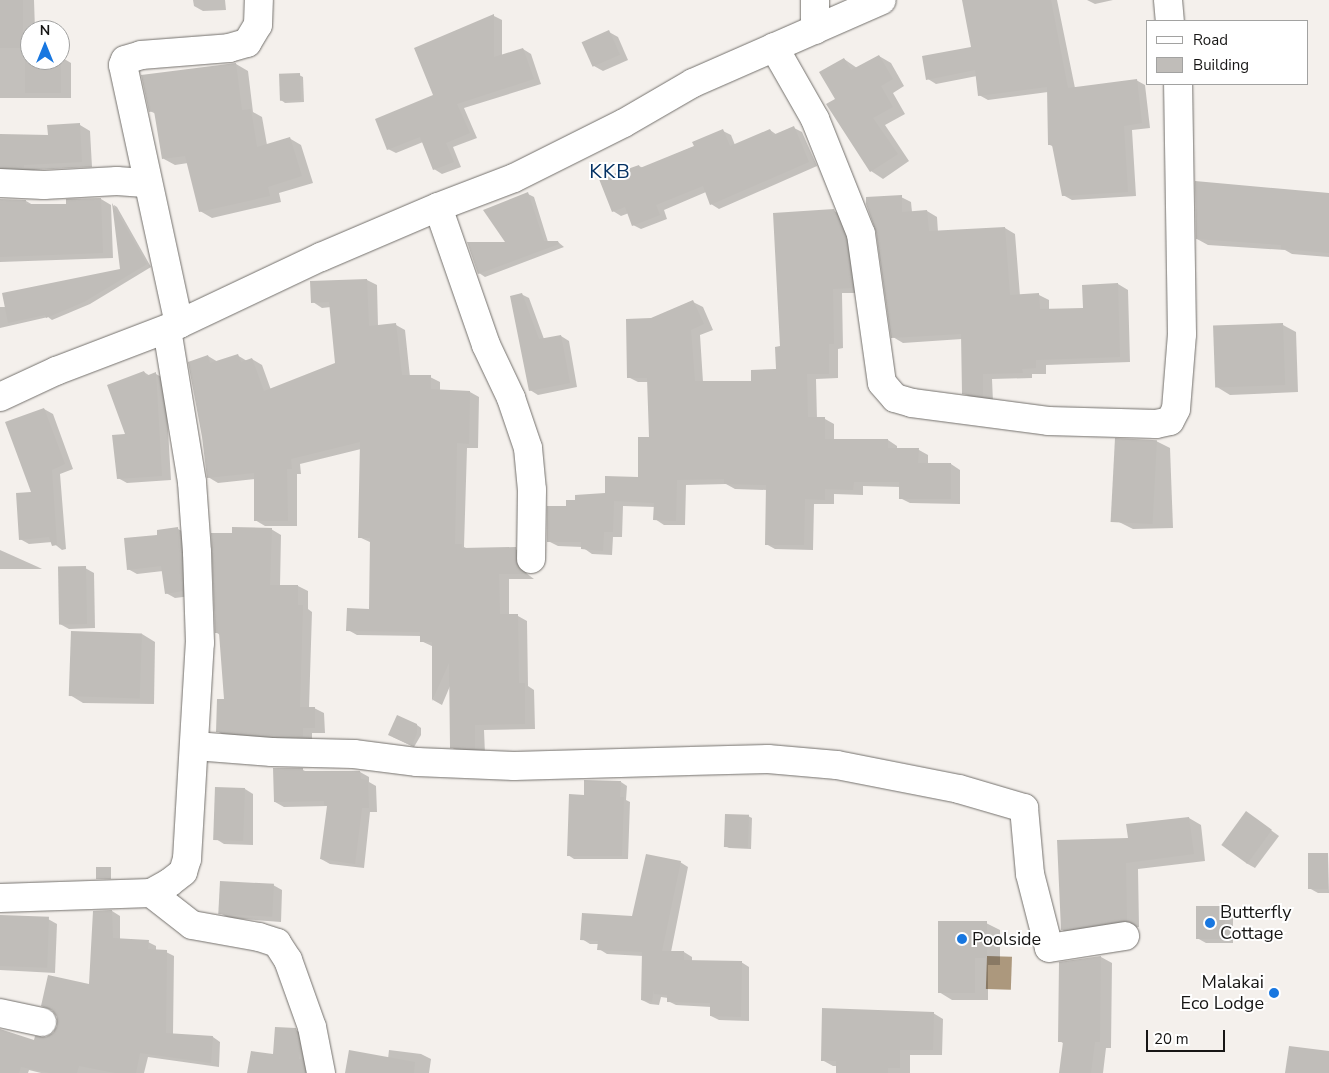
<!DOCTYPE html>
<html>
<head>
<meta charset="utf-8">
<style>
	body { margin:0 }
	#map { position:relative; width:1329px; height:1073px; overflow:hidden; background:#f4f0ec; font-family:"Nunito Sans",sans-serif }
	div>[style] { position:absolute }
	.water>* { inset:0; background:#ac987d; transform-origin:0 0 }
	.shadow>* { inset:0; background:#0003 }
	.building>* { inset:0; background:#c0bdb9; transform-origin:0 0 }
	.roads { filter:drop-shadow(0 0 1px #74716d) drop-shadow(0 0 1px #74716d) }
	.minor>* { height:28px; margin:-14px; padding:0 14px; transform-origin:14px; border-radius:14px; background:#fff }
	.dots>* { width:14px; height:14px; translate:-50% -50%; box-sizing:border-box; border:2px solid #fff; border-radius:50% }
	span { translate:-50% -50%; white-space:nowrap; text-align:center; line-height:1.15; -webkit-text-stroke:4px #fff; paint-order:stroke }
	.poi-label { font-size:18px; color:#171615 }
	.left { translate:0 -50%; text-align:left }
	.right { translate:-100% -50%; text-align:right }
	.quarter-label { font-size:20px; color:#043163; letter-spacing:1px }
	.legend { position:absolute; left:1146px; top:20px; width:162px; height:65px; box-sizing:border-box; background:#fff; border:1px solid #a2a2a1; margin:0; padding:6px 9px; list-style:none; font-size:15px; color:#171615 }
	.legend li { display:flex; align-items:center; gap:10px; height:25px }
	.legend b { width:25px; border:1px solid #a2a2a1 }
	.north { position:absolute; left:20px; top:20px; width:50px; height:50px; box-sizing:border-box; background:#fff; border:1px solid #a2a2a1; border-radius:50%; rotate:0deg; font-size:14px; font-weight:700; line-height:20px; text-align:center; color:#171615 }
	.north::after { content:''; display:block; margin:auto; width:18px; height:22px; background:#1877e0; clip-path:polygon(50% 0,100% 100%,50% 72%,0 100%) }
	.scale { position:absolute; left:1146px; top:1030px; width:79px; height:22px; box-sizing:border-box; border:2px solid #171615; border-top:0; padding-left:6px; font-size:15px; line-height:18px; white-space:nowrap; color:#171615; -webkit-text-stroke:4px #fff; paint-order:stroke }
</style>
</head>
<body>
<div id="map">
	<div class="water">
		<div style="left:987px;top:956px;width:25px;height:33px;rotate:2deg"></div>
	</div>
	<div class="shadow">
		<div style="clip-path:polygon(0 0,34px 0,35px 30px,30px 30px,30px 60px,60px 60px,61px 57px,71px 63px,71px 98px,0 98px)"></div>
		<div style="clip-path:polygon(193px 0,225px 0,226px 10px,203px 11px,194px 6px)"></div>
		<div style="clip-path:polygon(963px 0,1057px 0,1075px 88px,1136px 80px,1145px 85px,1150px 128px,1132px 130px,1136px 196px,1072px 200px,1063px 195px,1054px 147px,1050px 145px,1048px 92px,988px 100px,979px 95px,977px 76px,936px 84px,928px 79px,973px 48px)"></div>
		<div style="clip-path:polygon(1087px 0,1113px 0,1095px 4px)"></div>
		<div style="clip-path:polygon(494px 16px,502px 20px,502px 56px,523px 49px,531px 54px,541px 84px,464px 108px,477px 138px,453px 147px,461px 167px,442px 174px,434px 169px,423px 142px,396px 153px,388px 149px,435px 96px,415px 49px)"></div>
		<div style="clip-path:polygon(609px 32px,618px 37px,628px 60px,603px 71px,594px 66px,584px 42px)"></div>
		<div style="clip-path:polygon(879px 56px,891px 63px,904px 86px,893px 93px,905px 114px,885px 125px,909px 161px,883px 179px,871px 171px,828px 104px,837px 99px,844px 59px,857px 68px)"></div>
		<div style="clip-path:polygon(236px 64px,248px 71px,253px 112px,262px 117px,267px 145px,289px 138px,301px 145px,313px 183px,279px 193px,281px 202px,212px 218px,200px 211px,188px 163px,175px 165px,164px 159px,156px 114px,150px 111px)"></div>
		<div style="clip-path:polygon(299px 75px,303px 77px,304px 102px,285px 103px,281px 100px)"></div>
		<div style="clip-path:polygon(80px 125px,90px 131px,92px 167px,34px 170px,34px 174px,0 177px,0 135px,49px 136px)"></div>
		<div style="clip-path:polygon(794px 128px,802px 132px,817px 166px,719px 209px,711px 204px,706px 192px,664px 210px,667px 219px,641px 229px,633px 225px,629px 213px,621px 216px,613px 211px,639px 166px,643px 168px,695px 146px,723px 131px,731px 135px,735px 145px,770px 130px,777px 135px)"></div>
		<div style="clip-path:polygon(528px 194px,534px 197px,548px 242px,558px 242px,564px 247px,485px 277px,479px 273px,508px 243px)"></div>
		<div style="clip-path:polygon(1329px 194px,1329px 257px,1292px 254px,1285px 250px,1208px 245px,1197px 239px)"></div>
		<div style="clip-path:polygon(901px 197px,911px 202px,912px 212px,927px 211px,937px 217px,938px 232px,1005px 228px,1015px 234px,1020px 296px,1039px 295px,1049px 300px,1049px 310px,1084px 309px,1118px 284px,1128px 290px,1130px 362px,1046px 365px,1046px 374px,1032px 374px,1032px 378px,992px 379px,993px 402px,974px 399px,963px 393px,962px 339px,903px 343px,893px 337px)"></div>
		<div style="clip-path:polygon(101px 199px,111px 205px,113px 258px,0 262px,0 200px,26px 201px,33px 205px,67px 205px,67px 201px)"></div>
		<div style="clip-path:polygon(114px 205px,117px 207px,151px 267px,90px 304px,52px 320px,48px 317px,0 328px,0 307px,6px 307px,121px 270px)"></div>
		<div style="clip-path:polygon(834px 211px,844px 216px,862px 293px,842px 293px,843px 348px,838px 349px,838px 378px,816px 379px,817px 419px,825px 419px,834px 424px,834px 440px,888px 440px,897px 446px,897px 449px,919px 450px,928px 455px,928px 464px,951px 464px,960px 470px,960px 504px,910px 503px,900px 498px,900px 487px,863px 486px,863px 495px,834px 494px,834px 504px,814px 504px,813px 550px,775px 549px,766px 544px,767px 490px,735px 489px,726px 484px,686px 485px,685px 525px,664px 525px,655px 519px,655px 507px,623px 506px,622px 537px,613px 537px,612px 555px,592px 554px,582px 547px,558px 546px,548px 541px,567px 507px,576px 501px,606px 494px,640px 478px,650px 438px,649px 382px,638px 382px,628px 377px,652px 320px,693px 302px,703px 307px,713px 330px,700px 335px,703px 382px,753px 382px,777px 370px,781px 347px)"></div>
		<div style="clip-path:polygon(367px 280px,377px 285px,378px 326px,396px 325px,405px 330px,410px 377px,430px 377px,440px 382px,440px 391px,470px 392px,479px 397px,478px 448px,467px 448px,464px 547px,468px 549px,515px 549px,525px 554px,526px 573px,534px 579px,509px 579px,509px 616px,518px 616px,527px 621px,528px 686px,534px 690px,535px 729px,484px 730px,485px 754px,461px 753px,451px 747px,450px 686px,442px 705px,433px 700px,434px 647px,421px 641px,421px 636px,357px 635px,348px 630px,370px 610px,372px 543px,359px 537px,361px 449px,300px 464px,301px 474px,297px 474px,297px 526px,265px 526px,255px 520px,255px 479px,218px 483px,208px 477px,208px 356px,218px 362px,237px 355px,247px 361px,252px 359px,262px 365px,271px 390px,337px 364px,331px 307px,322px 308px,313px 302px)"></div>
		<div style="clip-path:polygon(521px 294px,529px 298px,544px 339px,561px 336px,569px 341px,577px 387px,538px 395px,530px 390px)"></div>
		<div style="clip-path:polygon(1283px 325px,1296px 332px,1298px 392px,1230px 395px,1217px 387px)"></div>
		<div style="clip-path:polygon(144px 372px,150px 376px,156px 374px,165px 379px,171px 480px,127px 483px,118px 478px)"></div>
		<div style="clip-path:polygon(44px 409px,53px 414px,73px 469px,60px 474px,66px 549px,62px 550px,52px 542px,29px 544px,20px 539px,33px 493px)"></div>
		<div style="clip-path:polygon(1156px 441px,1170px 448px,1173px 528px,1133px 529px,1119px 522px)"></div>
		<div style="clip-path:polygon(178px 529px,187px 534px,191px 596px,175px 598px,166px 593px,163px 571px,137px 574px,128px 569px,159px 536px)"></div>
		<div style="clip-path:polygon(271px 529px,281px 535px,280px 586px,298px 586px,308px 591px,308px 609px,312px 612px,309px 708px,314px 708px,324px 713px,325px 733px,312px 733px,312px 742px,227px 737px,217px 731px,225px 700px,220px 635px,217px 633px,234px 535px)"></div>
		<div style="clip-path:polygon(0 550px,38px 567px,42px 569px,0 569px)"></div>
		<div style="clip-path:polygon(85px 568px,94px 573px,95px 628px,69px 629px,60px 624px)"></div>
		<div style="clip-path:polygon(142px 634px,155px 642px,154px 704px,83px 703px,70px 695px)"></div>
		<div style="clip-path:polygon(417px 725px,421px 728px,421px 735px,414px 747px,393px 737px)"></div>
		<div style="clip-path:polygon(303px 770px,307px 772px,360px 772px,369px 777px,369px 782px,376px 786px,377px 812px,370px 812px,364px 868px,330px 864px,321px 859px,328px 806px,284px 807px,275px 802px)"></div>
		<div style="clip-path:polygon(621px 782px,627px 786px,626px 800px,630px 802px,628px 859px,574px 859px,568px 855px)"></div>
		<div style="clip-path:polygon(245px 789px,253px 794px,253px 845px,224px 844px,216px 839px)"></div>
		<div style="clip-path:polygon(1247px 813px,1279px 836px,1255px 868px,1246px 863px)"></div>
		<div style="clip-path:polygon(748px 816px,752px 818px,751px 849px,729px 848px,725px 846px)"></div>
		<div style="clip-path:polygon(1189px 818px,1201px 825px,1205px 861px,1138px 869px,1139px 927px,1074px 936px,1062px 930px,1129px 839px)"></div>
		<div style="clip-path:polygon(1328px 854px,1329px 893px,1318px 893px,1309px 888px)"></div>
		<div style="clip-path:polygon(680px 862px,688px 867px,671px 952px,684px 952px,692px 957px,692px 962px,741px 962px,749px 967px,749px 1021px,719px 1020px,711px 1016px,711px 1007px,676px 1005px,668px 1001px,668px 998px,661px 997px,659px 1005px,650px 1004px,642px 1000px,643px 956px,607px 954px,599px 949px,599px 944px,590px 944px,582px 939px,633px 917px)"></div>
		<div style="clip-path:polygon(273px 885px,282px 890px,281px 922px,229px 918px,220px 913px)"></div>
		<div style="clip-path:polygon(1224px 907px,1233px 912px,1233px 943px,1206px 943px,1197px 938px)"></div>
		<div style="clip-path:polygon(112px 911px,120px 916px,120px 940px,148px 942px,156px 946px,156px 951px,166px 952px,174px 956px,173px 1035px,213px 1037px,220px 1042px,219px 1067px,148px 1057px,144px 1073px,41px 1073px,29px 1070px,28px 1073px,0 1073px,0 1031px,35px 1041px,47px 1038px,54px 1034px,58px 1026px,58px 1016px,54px 1011px,43px 1005px,90px 985px)"></div>
		<div style="clip-path:polygon(0 916px,48px 919px,57px 924px,55px 973px,0 970px)"></div>
		<div style="clip-path:polygon(986px 923px,1000px 930px,1000px 965px,988px 965px,988px 1000px,952px 1000px,939px 992px)"></div>
		<div style="clip-path:polygon(1101px 957px,1112px 963px,1111px 1048px,1106px 1048px,1103px 1073px,1060px 1073px,1064px 1044px,1060px 1041px)"></div>
		<div style="clip-path:polygon(933px 1013px,943px 1019px,942px 1055px,910px 1055px,910px 1073px,837px 1073px,838px 1066px,833px 1066px,822px 1060px)"></div>
		<div style="clip-path:polygon(296px 1030px,305px 1035px,307px 1073px,248px 1073px,274px 1056px)"></div>
		<div style="clip-path:polygon(389px 1050px,421px 1054px,431px 1059px,429px 1073px,346px 1073px,388px 1059px)"></div>
	</div>
	<div class="building">
		<div style="left:0;top:0;width:23px;height:48px"></div>
		<div style="clip-path:polygon(962px 0,1051px 0,1068px 88px,1137px 79px,1142px 123px,1124px 126px,1128px 192px,1062px 196px,1052px 145px,1048px 145px,1047px 87px,978px 96px,975px 70px,926px 80px,922px 56px,971px 47px)"></div>
		<div style="clip-path:polygon(494px 14px,494px 57px,523px 48px,534px 79px,457px 104px,470px 133px,446px 143px,454px 162px,433px 170px,420px 137px,387px 150px,375px 119px,433px 95px,414px 48px)"></div>
		<div style="left:609px;top:30px;width:27px;height:30px;rotate:66deg"></div>
		<div style="clip-path:polygon(879px 55px,893px 79px,881px 86px,893px 107px,873px 118px,898px 154px,870px 172px,826px 104px,835px 99px,819px 72px,844px 58px,851px 70px)"></div>
		<div style="clip-path:polygon(25px 56px,30px 56px,30px 60px,60px 60px,61px 56px,61px 93px,25px 93px)"></div>
		<div style="clip-path:polygon(236px 63px,242px 110px,251px 109px,257px 147px,290px 137px,302px 176px,268px 187px,270px 196px,199px 212px,185px 156px,162px 159px,154px 111px,149px 112px,141px 75px)"></div>
		<div style="left:300px;top:73px;width:27px;height:21px;rotate:88deg"></div>
		<div style="clip-path:polygon(80px 123px,82px 162px,24px 165px,24px 168px,0 167px,0 134px,48px 135px,47px 125px)"></div>
		<div style="clip-path:polygon(794px 126px,809px 162px,710px 205px,703px 186px,656px 205px,660px 215px,632px 226px,625px 207px,612px 212px,599px 179px,639px 165px,640px 168px,694px 146px,692px 142px,723px 129px,730px 146px,770px 129px,773px 135px)"></div>
		<div style="clip-path:polygon(1195px 181px,1329px 193px,1329px 253px,1281px 249px,1281px 245px,1196px 239px)"></div>
		<div style="clip-path:polygon(528px 192px,544px 241px,558px 241px,559px 244px,478px 274px,467px 242px,505px 242px,483px 210px)"></div>
		<div style="clip-path:polygon(902px 195px,902px 212px,927px 210px,929px 231px,1005px 227px,1010px 295px,1039px 293px,1040px 309px,1083px 308px,1082px 285px,1118px 283px,1120px 357px,1036px 360px,1036px 368px,1022px 369px,1023px 373px,983px 374px,983px 397px,962px 394px,961px 334px,891px 338px,876px 232px,866px 204px,866px 197px)"></div>
		<div style="clip-path:polygon(101px 198px,103px 253px,0 257px,0 199px,26px 200px,26px 204px,66px 204px,66px 199px)"></div>
		<div style="clip-path:polygon(112px 203px,147px 264px,84px 302px,46px 318px,45px 315px,8px 323px,2px 293px,120px 269px)"></div>
		<div style="clip-path:polygon(834px 209px,846px 238px,853px 288px,833px 289px,834px 344px,829px 344px,829px 374px,807px 374px,808px 417px,825px 417px,825px 439px,888px 439px,888px 448px,919px 448px,918px 463px,951px 463px,951px 499px,899px 499px,899px 482px,854px 482px,853px 490px,825px 489px,825px 500px,805px 499px,804px 545px,765px 545px,766px 485px,724px 484px,724px 479px,677px 480px,676px 521px,653px 520px,654px 503px,614px 501px,613px 532px,604px 532px,603px 551px,581px 549px,581px 542px,547px 542px,547px 506px,566px 506px,566px 500px,575px 500px,575px 495px,605px 493px,605px 476px,638px 477px,638px 437px,649px 437px,647px 378px,627px 378px,626px 319px,651px 318px,693px 300px,704px 324px,691px 330px,695px 381px,751px 381px,751px 370px,776px 369px,775px 347px,780px 346px,773px 213px)"></div>
		<div style="clip-path:polygon(367px 279px,369px 326px,396px 323px,402px 375px,431px 375px,431px 389px,470px 391px,469px 444px,457px 443px,455px 544px,462px 544px,462px 548px,516px 547px,517px 566px,527px 574px,499px 574px,500px 614px,518px 614px,519px 683px,525px 683px,525px 724px,475px 725px,475px 749px,450px 748px,449px 663px,432px 701px,432px 642px,420px 642px,420px 632px,346px 631px,347px 608px,369px 609px,370px 538px,358px 538px,360px 442px,291px 459px,292px 469px,287px 469px,288px 521px,254px 521px,254px 473px,207px 478px,202px 437px,188px 362px,208px 355px,210px 363px,238px 354px,241px 362px,252px 358px,264px 391px,335px 363px,329px 302px,311px 303px,310px 281px)"></div>
		<div style="clip-path:polygon(522px 293px,539px 339px,561px 335px,570px 383px,529px 391px,510px 296px)"></div>
		<div style="left:1283px;top:323px;width:62px;height:70px;rotate:88deg"></div>
		<div style="clip-path:polygon(144px 371px,146px 376px,156px 372px,162px 476px,117px 479px,112px 435px,125px 434px,107px 385px)"></div>
		<div style="clip-path:polygon(44px 408px,65px 464px,52px 470px,57px 545px,52px 546px,49px 537px,19px 540px,16px 493px,31px 492px,5px 422px)"></div>
		<div style="left:1115px;top:438px;width:42px;height:84px;rotate:3deg"></div>
		<div style="clip-path:polygon(178px 527px,183px 591px,165px 594px,161px 566px,127px 570px,124px 538px,157px 535px,157px 530px)"></div>
		<div style="clip-path:polygon(232px 527px,272px 528px,270px 585px,298px 585px,298px 605px,303px 605px,300px 707px,315px 707px,315px 728px,303px 728px,303px 737px,216px 732px,217px 699px,224px 699px,219px 633px,215px 633px,211px 533px,232px 533px)"></div>
		<div style="left:86px;top:566px;width:58px;height:28px;rotate:89deg"></div>
		<div style="left:71px;top:631px;width:71px;height:65px;rotate:2deg"></div>
		<div style="clip-path:polygon(397px 715px,417px 724px,417px 733px,412px 746px,388px 735px)"></div>
		<div style="clip-path:polygon(273px 768px,303px 768px,303px 771px,360px 771px,361px 779px,368px 780px,369px 808px,362px 808px,355px 864px,320px 859px,327px 806px,324px 805px,324px 801px,274px 802px)"></div>
		<div style="clip-path:polygon(584px 780px,621px 781px,620px 797px,624px 797px,622px 856px,567px 856px,569px 794px,584px 795px)"></div>
		<div style="left:215px;top:787px;width:30px;height:53px;rotate:2deg"></div>
		<div style="left:1246px;top:811px;width:32px;height:42px;rotate:36deg"></div>
		<div style="left:725px;top:814px;width:24px;height:33px;rotate:2deg"></div>
		<div style="clip-path:polygon(1189px 817px,1194px 854px,1126px 863px,1127px 921px,1061px 930px,1057px 840px,1128px 838px,1126px 824px)"></div>
		<div style="left:1308px;top:853px;width:20px;height:36px"></div>
		<div style="clip-path:polygon(646px 854px,681px 861px,662px 951px,684px 951px,684px 960px,742px 961px,741px 1017px,710px 1016px,710px 1003px,667px 1002px,667px 995px,654px 994px,654px 989px,652px 1002px,641px 1000px,642px 952px,597px 950px,598px 941px,580px 940px,582px 913px,632px 916px)"></div>
		<div style="left:96px;top:867px;width:15px;height:12px"></div>
		<div style="left:220px;top:881px;width:54px;height:33px;rotate:3deg"></div>
		<div style="left:1196px;top:906px;width:29px;height:33px"></div>
		<div style="clip-path:polygon(112px 910px,113px 938px,149px 940px,148px 949px,167px 950px,166px 1033px,213px 1036px,211px 1063px,140px 1053px,136px 1073px,115px 1073px,79px 1066px,77px 1073px,50px 1073px,21px 1067px,19px 1073px,0 1073px,0 1029px,34px 1040px,35px 1036px,46px 1037px,53px 1033px,57px 1026px,57px 1017px,52px 1010px,41px 1006px,48px 975px,89px 984px,93px 911px)"></div>
		<div style="left:0;top:915px;width:49px;height:51px;rotate:2deg"></div>
		<div style="clip-path:polygon(938px 921px,987px 921px,987px 958px,975px 958px,975px 993px,938px 993px)"></div>
		<div style="clip-path:polygon(1101px 956px,1100px 1042px,1095px 1042px,1091px 1073px,1059px 1073px,1063px 1042px,1058px 1042px,1059px 962px)"></div>
		<div style="clip-path:polygon(822px 1008px,934px 1012px,933px 1050px,900px 1050px,900px 1068px,888px 1068px,888px 1073px,836px 1073px,836px 1061px,821px 1061px)"></div>
		<div style="clip-path:polygon(275px 1027px,296px 1028px,300px 1047px,299px 1059px,302px 1059px,305px 1073px,247px 1073px,251px 1051px,273px 1054px)"></div>
		<div style="clip-path:polygon(1289px 1046px,1329px 1051px,1329px 1073px,1285px 1073px)"></div>
		<div style="clip-path:polygon(349px 1050px,415px 1062px,414px 1073px,345px 1073px)"></div>
	</div>
	<div class="roads">
		<div class="minor">
			<div style="left:1168px;top:0;width:21px;rotate:85deg"></div>
			<div style="left:815px;top:30px;width:30px;rotate:-90deg"></div>
			<div style="left:774px;top:47px;width:83px;rotate:60.3deg"></div>
			<div style="left:815px;top:119px;width:124px;rotate:68.2deg"></div>
			<div style="left:861px;top:234px;width:150px;rotate:82deg"></div>
			<div style="left:882px;top:383px;width:20px;rotate:49deg"></div>
			<div style="left:895px;top:398px;width:18px;rotate:16deg"></div>
			<div style="left:912px;top:403px;width:137px;rotate:7.5deg"></div>
			<div style="left:1048px;top:421px;width:108px;rotate:1.6deg"></div>
			<div style="left:1156px;top:424px;width:14px;rotate:-12deg"></div>
			<div style="left:1170px;top:421px;width:13px;rotate:-63deg"></div>
			<div style="left:1176px;top:409px;width:75px;rotate:-85.4deg"></div>
			<div style="left:1182px;top:334px;width:250px;rotate:-90.9deg"></div>
			<div style="left:0;top:183px;width:44px;rotate:2.6deg"></div>
			<div style="left:44px;top:185px;width:73px;rotate:-3.1deg"></div>
			<div style="left:117px;top:181px;width:31px;rotate:4deg"></div>
			<div style="left:438px;top:207px;width:146px;rotate:70.8deg"></div>
			<div style="left:486px;top:345px;width:59px;rotate:64.7deg"></div>
			<div style="left:511px;top:398px;width:53px;rotate:71.2deg"></div>
			<div style="left:528px;top:448px;width:42px;rotate:84.6deg"></div>
			<div style="left:532px;top:490px;width:69px;rotate:90.8deg"></div>
			<div style="left:179px;top:324px;width:265px;rotate:-102.2deg"></div>
			<div style="left:123px;top:65px;width:5px;rotate:-68deg"></div>
			<div style="left:125px;top:60px;width:17px;rotate:-17deg"></div>
			<div style="left:141px;top:55px;width:88px;rotate:-4.5deg"></div>
			<div style="left:229px;top:48px;width:19px;rotate:-16deg"></div>
			<div style="left:247px;top:43px;width:21px;rotate:-59deg"></div>
			<div style="left:258px;top:25px;width:25px;rotate:-88deg"></div>
			<div style="left:0;top:397px;width:62px;rotate:-24.9deg"></div>
			<div style="left:56px;top:371px;width:132px;rotate:-20.9deg"></div>
			<div style="left:179px;top:324px;width:157px;rotate:-25.3deg"></div>
			<div style="left:321px;top:257px;width:127px;rotate:-23.1deg"></div>
			<div style="left:438px;top:207px;width:81px;rotate:-20.9deg"></div>
			<div style="left:514px;top:178px;width:123px;rotate:-26.6deg"></div>
			<div style="left:624px;top:123px;width:80px;rotate:-30.1deg"></div>
			<div style="left:693px;top:83px;width:206px;rotate:-23.7deg"></div>
			<div style="left:195px;top:746px;width:77px;rotate:4.5deg"></div>
			<div style="left:272px;top:752px;width:82px;rotate:1.4deg"></div>
			<div style="left:354px;top:754px;width:64px;rotate:7.2deg"></div>
			<div style="left:417px;top:762px;width:97px;rotate:2.4deg"></div>
			<div style="left:514px;top:766px;width:254px;rotate:-1.6deg"></div>
			<div style="left:768px;top:759px;width:69px;rotate:5deg"></div>
			<div style="left:837px;top:765px;width:124px;rotate:11.1deg"></div>
			<div style="left:959px;top:789px;width:68px;rotate:16.3deg"></div>
			<div style="left:1024px;top:808px;width:66px;rotate:84.8deg"></div>
			<div style="left:1030px;top:874px;width:76px;rotate:75.6deg"></div>
			<div style="left:1049px;top:948px;width:77px;rotate:-9deg"></div>
			<div style="left:151px;top:893px;width:21px;rotate:-29deg"></div>
			<div style="left:169px;top:883px;width:18px;rotate:-38deg"></div>
			<div style="left:183px;top:872px;width:14px;rotate:-73deg"></div>
			<div style="left:187px;top:859px;width:216px;rotate:-86.6deg"></div>
			<div style="left:200px;top:643px;width:91px;rotate:-91.9deg"></div>
			<div style="left:197px;top:552px;width:70px;rotate:-94.1deg"></div>
			<div style="left:192px;top:482px;width:155px;rotate:-99.3deg"></div>
			<div style="left:0;top:898px;width:151px;rotate:-1.9deg"></div>
			<div style="left:151px;top:893px;width:52px;rotate:38deg"></div>
			<div style="left:192px;top:925px;width:68px;rotate:10.2deg"></div>
			<div style="left:259px;top:937px;width:19px;rotate:18deg"></div>
			<div style="left:277px;top:943px;width:20px;rotate:57deg"></div>
			<div style="left:288px;top:960px;width:71px;rotate:70.3deg"></div>
			<div style="left:312px;top:1027px;width:47px;rotate:78.9deg"></div>
			<div style="left:0;top:1013px;width:43px;rotate:12.1deg"></div>
		</div>
	</div>
	<div class="dots">
		<div style="left:1210px;top:923px;background:#1877e0"></div>
		<div style="left:962px;top:939px;background:#1877e0"></div>
		<div style="left:1274px;top:993px;background:#1877e0"></div>
	</div>
	<div class="poi-label">
		<span class="left" style="left:1220px;top:923px">Butterfly<br>Cottage</span>
		<span class="left" style="left:972px;top:939px">Poolside</span>
		<span class="right" style="left:1264px;top:993px">Malakai<br>Eco Lodge</span>
	</div>
	<div class="quarter-label">
		<span style="left:610px;top:171px">KKB</span>
	</div>
	<ul class="legend">
	<li><b style="height:6px;background:#fff"></b>Road</li>
	<li><b style="height:14px;background:#c0bdb9"></b>Building</li>
	</ul>
	<div class="north">N</div>
	<div class="scale">20 m</div>
</div>
</body>
</html>
